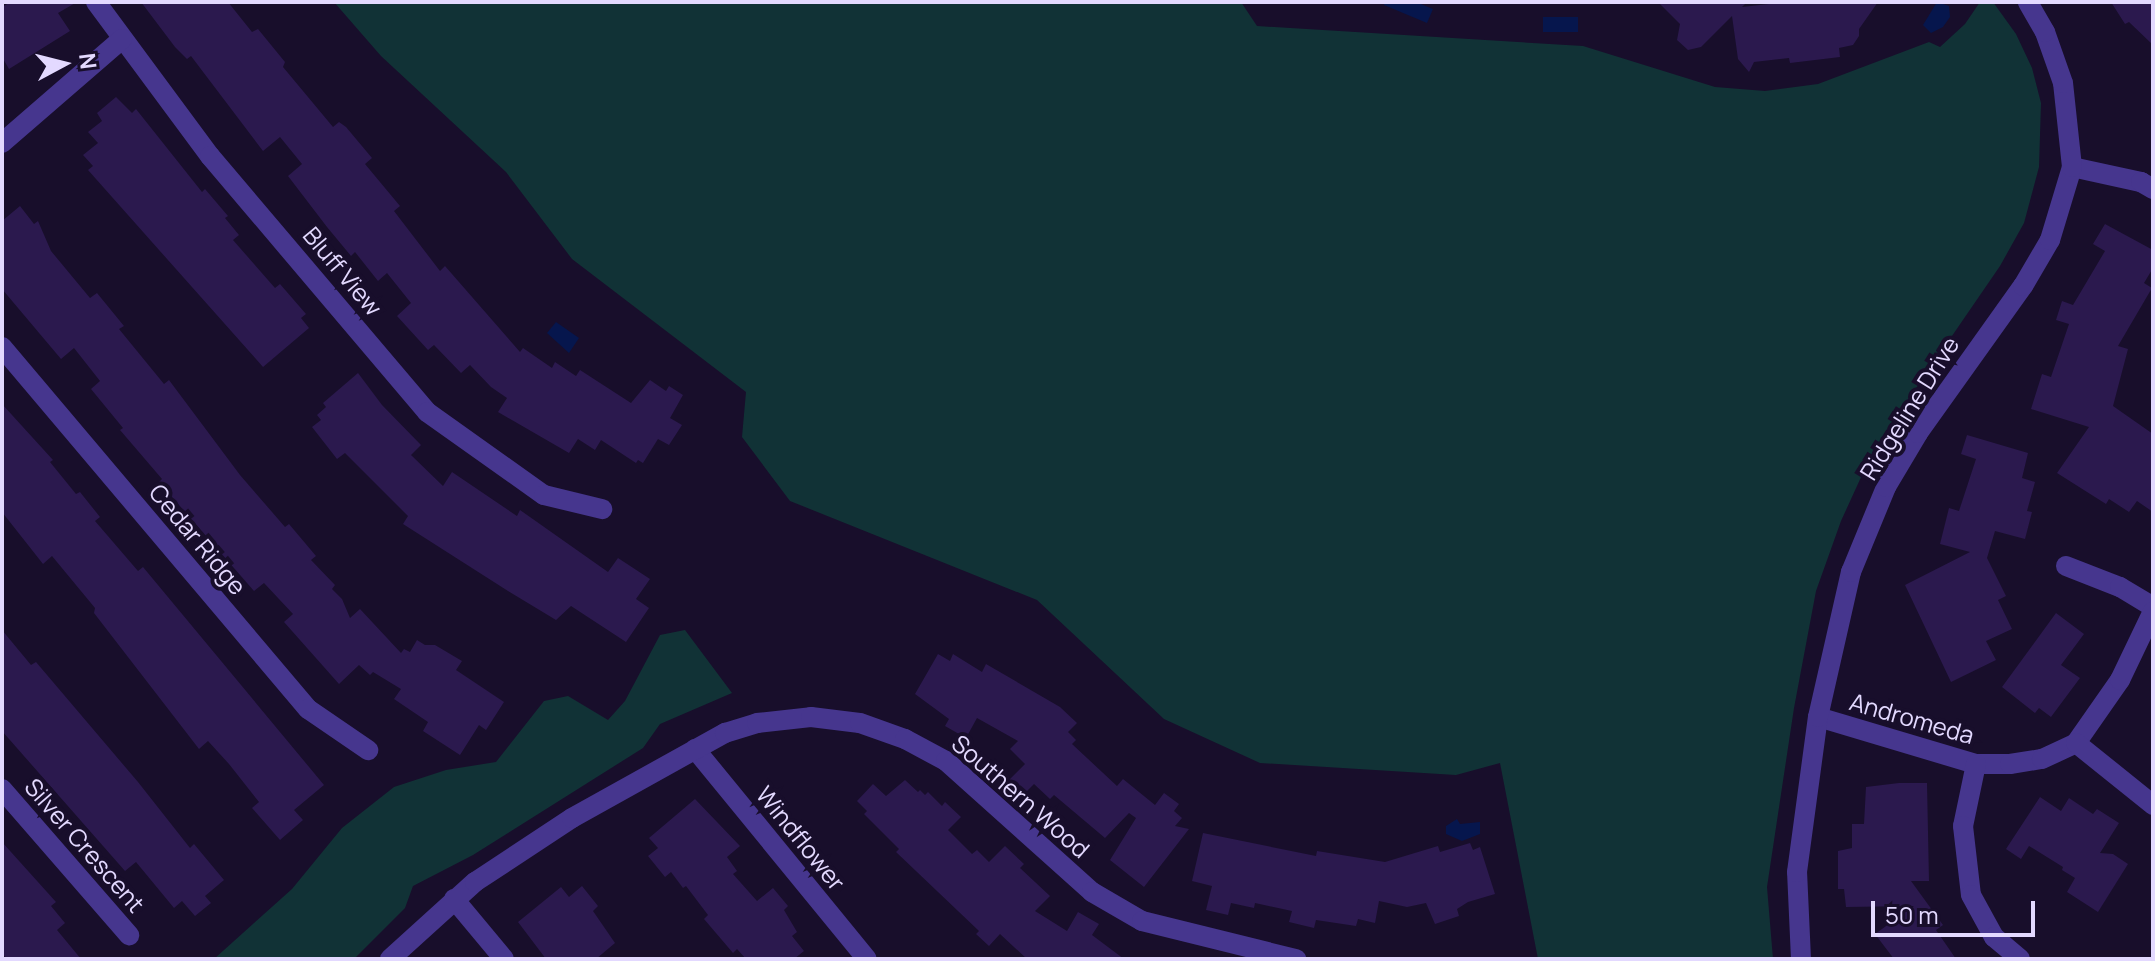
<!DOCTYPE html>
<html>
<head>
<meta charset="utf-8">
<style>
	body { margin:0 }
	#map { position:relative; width:2155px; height:961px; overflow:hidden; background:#180e2b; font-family:Manrope,sans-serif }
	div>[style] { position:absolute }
	.green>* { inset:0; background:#113236 }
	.water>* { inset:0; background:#06164d; transform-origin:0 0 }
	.building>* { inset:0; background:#2b194e }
	.minor>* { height:20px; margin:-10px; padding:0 10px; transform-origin:10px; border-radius:10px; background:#46368e }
	.tertiary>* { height:20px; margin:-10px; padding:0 10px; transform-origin:10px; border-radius:10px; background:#46368e }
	span { translate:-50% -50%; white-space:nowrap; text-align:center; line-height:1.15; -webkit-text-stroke:8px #180e2b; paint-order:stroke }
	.street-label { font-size:24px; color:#e3d9ff }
	.frame { position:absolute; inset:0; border:4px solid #e3d9ff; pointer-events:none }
	.north { position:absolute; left:24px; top:24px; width:80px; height:80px; -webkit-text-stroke:6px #180e2b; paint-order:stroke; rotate:83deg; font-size:22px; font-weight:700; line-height:32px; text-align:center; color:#e3d9ff }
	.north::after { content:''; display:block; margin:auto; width:28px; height:36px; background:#e3d9ff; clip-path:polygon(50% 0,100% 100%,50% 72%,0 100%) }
	.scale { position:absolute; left:1871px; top:901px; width:164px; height:36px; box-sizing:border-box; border:4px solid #e3d9ff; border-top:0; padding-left:10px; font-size:24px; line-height:28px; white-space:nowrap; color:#e3d9ff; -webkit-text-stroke:6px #180e2b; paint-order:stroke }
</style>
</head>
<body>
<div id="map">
	<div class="green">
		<div style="clip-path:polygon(334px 2px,1241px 2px,1257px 26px,1583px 46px,1715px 87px,1765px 91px,1818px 84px,1929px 42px,1940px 47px,1965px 24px,1980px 2px,1993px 2px,2016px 34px,2032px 68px,2041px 103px,2039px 167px,2024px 223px,2000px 266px,1873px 451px,1841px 521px,1816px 591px,1794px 708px,1767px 887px,1773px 959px,1538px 959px,1500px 763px,1456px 775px,1260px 763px,1164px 719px,1037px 600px,790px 501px,742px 437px,746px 392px,572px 259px,506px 172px,381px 56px)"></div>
		<div style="clip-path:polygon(685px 630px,732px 693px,660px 724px,643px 748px,473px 855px,413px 886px,405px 908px,354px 959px,214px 959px,292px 889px,342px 828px,394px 787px,446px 770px,496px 762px,544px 701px,568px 696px,608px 720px,625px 701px,660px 635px)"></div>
	</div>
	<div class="water">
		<div style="clip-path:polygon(1385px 2px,1416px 2px,1433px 9px,1427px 23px,1384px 5px)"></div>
		<div style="clip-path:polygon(1937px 2px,1949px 6px,1950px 17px,1943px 27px,1931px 33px,1923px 25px)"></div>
		<div style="left:1578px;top:17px;width:15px;height:35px;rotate:90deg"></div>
		<div style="clip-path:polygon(556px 322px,579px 338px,569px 353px,547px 333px)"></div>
		<div style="clip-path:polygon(1457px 819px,1460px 824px,1480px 822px,1480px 834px,1462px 841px,1446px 834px,1446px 826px)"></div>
	</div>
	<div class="building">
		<div style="clip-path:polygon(11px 2px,77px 2px,58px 13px,70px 31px,9px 69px,2px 57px,2px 7px)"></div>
		<div style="clip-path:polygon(141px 2px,228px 2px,252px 32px,258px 29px,285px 62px,283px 67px,333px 127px,339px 122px,346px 127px,372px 158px,365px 164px,400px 206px,394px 211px,440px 271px,445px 266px,520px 352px,523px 348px,552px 368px,555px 362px,576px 376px,580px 370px,631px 403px,650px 380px,666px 391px,669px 386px,683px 395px,670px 418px,682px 425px,669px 445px,658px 439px,643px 463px,638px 460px,636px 463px,601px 440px,595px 450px,578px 439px,569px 453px,498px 412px,507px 398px,491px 387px,470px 365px,461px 373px,434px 345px,428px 350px,397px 316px,411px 303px,387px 273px,378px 281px,355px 252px,351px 256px,327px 227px,288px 176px,302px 164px,280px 137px,263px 151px,191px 56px,187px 59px,175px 47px)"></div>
		<div style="clip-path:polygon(1658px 2px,1747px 2px,1742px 7px,1786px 2px,1878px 2px,1859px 29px,1859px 36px,1853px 45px,1839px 48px,1840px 57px,1790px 63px,1789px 58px,1754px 62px,1749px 72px,1738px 59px,1732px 16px,1701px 47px,1688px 50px,1677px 40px,1680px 24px)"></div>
		<div style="clip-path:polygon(2111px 2px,2153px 2px,2153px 45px,2129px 22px,2125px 24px)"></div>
		<div style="clip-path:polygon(116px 97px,132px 113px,136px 109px,202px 192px,205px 189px,228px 216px,225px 218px,239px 235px,233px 240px,275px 288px,280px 284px,306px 314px,301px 318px,309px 328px,263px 367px,88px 170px,93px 166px,83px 155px,98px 143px,88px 132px,102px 121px,97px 113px)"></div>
		<div style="clip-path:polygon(20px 206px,34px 224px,38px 221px,51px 251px,90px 298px,97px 293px,124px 326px,119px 329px,164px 384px,169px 380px,240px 475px,285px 527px,289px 524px,316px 556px,311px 560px,335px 585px,332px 589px,342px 599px,350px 618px,360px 609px,401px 653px,404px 649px,410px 652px,417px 640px,425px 645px,435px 645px,462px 661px,456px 670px,504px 702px,486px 730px,479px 725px,460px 755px,423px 731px,428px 722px,394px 699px,401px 689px,373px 672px,370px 675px,359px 665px,339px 684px,284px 622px,293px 614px,264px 583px,254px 591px,159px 482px,162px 479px,120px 430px,123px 428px,91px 389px,100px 381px,74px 348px,61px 359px,2px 289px,2px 221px)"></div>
		<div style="clip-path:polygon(2105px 224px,2153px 250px,2153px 268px,2144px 283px,2152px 288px,2118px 346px,2128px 349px,2113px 406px,2153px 434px,2153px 512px,2137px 501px,2129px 512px,2109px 499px,2106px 504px,2057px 473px,2089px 427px,2031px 409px,2042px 374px,2051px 377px,2069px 324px,2056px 320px,2062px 301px,2073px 305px,2105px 251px,2093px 244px)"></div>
		<div style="clip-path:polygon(358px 373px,382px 405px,421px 445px,411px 455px,443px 486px,452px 472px,517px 516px,520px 510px,608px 572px,618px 558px,650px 579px,636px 599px,649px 608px,626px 642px,571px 606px,556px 620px,508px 591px,403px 524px,408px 516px,345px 453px,337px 459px,312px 427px,321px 420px,317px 415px,326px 407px,323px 403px)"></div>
		<div style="clip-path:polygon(2px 404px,53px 460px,50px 462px,76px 494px,80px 492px,100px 517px,95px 521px,138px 571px,143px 567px,324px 785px,294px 810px,303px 820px,280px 840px,252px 808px,259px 802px,229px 764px,208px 741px,199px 749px,94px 613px,95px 608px,52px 556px,43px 564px,2px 512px)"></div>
		<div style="clip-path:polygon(1967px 435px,2028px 453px,2022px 478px,2035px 482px,2027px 511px,2032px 512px,2025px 539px,1995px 531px,1987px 558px,2006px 596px,1998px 600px,2012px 629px,1986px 641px,1996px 660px,1951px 682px,1905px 585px,1970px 552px,1940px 544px,1949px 508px,1959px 511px,1976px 459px,1961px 454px)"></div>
		<div style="clip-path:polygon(2056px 613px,2084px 634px,2061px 665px,2080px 678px,2051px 717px,2039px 708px,2035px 713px,2002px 687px)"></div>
		<div style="clip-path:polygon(2px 630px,31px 665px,36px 662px,138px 782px,190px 848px,194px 844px,224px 880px,205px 896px,211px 903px,195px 916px,182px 901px,174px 908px,136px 862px,125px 871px,2px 731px)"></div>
		<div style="clip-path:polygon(938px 654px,950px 661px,953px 654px,982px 672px,986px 664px,1060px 707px,1077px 723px,1068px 732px,1076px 740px,1072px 744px,1117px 786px,1123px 779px,1155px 805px,1164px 793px,1179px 804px,1174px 811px,1182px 818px,1175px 826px,1189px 829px,1144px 887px,1110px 860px,1136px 818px,1129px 813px,1105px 838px,1054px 795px,1050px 799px,1034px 784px,1024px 794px,1009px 780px,1025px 764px,1010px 749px,1018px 741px,977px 718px,966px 738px,945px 726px,949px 719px,915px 694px)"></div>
		<div style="clip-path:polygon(905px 780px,918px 792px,920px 790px,925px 795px,928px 792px,942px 806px,945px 802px,961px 817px,948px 830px,972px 854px,977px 850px,989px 862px,1005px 846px,1024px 864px,1020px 868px,1050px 896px,1035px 911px,1067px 931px,1078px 912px,1099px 924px,1092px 935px,1124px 959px,1027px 959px,1000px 934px,989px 946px,976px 934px,979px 931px,896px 852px,899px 849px,864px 814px,867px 811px,857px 801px,873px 784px,886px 796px)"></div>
		<div style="clip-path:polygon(1899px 783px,1927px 783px,1929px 881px,1911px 881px,1943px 925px,1936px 930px,1956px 959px,1894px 959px,1875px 934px,1914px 906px,1846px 907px,1844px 889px,1838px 889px,1838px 851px,1852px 848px,1852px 824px,1864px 824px,1866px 787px)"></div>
		<div style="clip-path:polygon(2040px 797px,2061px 811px,2069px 798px,2093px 814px,2097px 809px,2119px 823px,2100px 853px,2113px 854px,2128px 864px,2098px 912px,2067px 892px,2075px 878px,2062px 870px,2063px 867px,2029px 846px,2021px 859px,2006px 849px)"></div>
		<div style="clip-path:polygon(695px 799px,740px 846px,727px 857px,737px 871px,733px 874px,757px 901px,773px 888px,788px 906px,784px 910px,797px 932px,792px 936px,804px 951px,794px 959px,746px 959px,737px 949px,733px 953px,704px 919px,708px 915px,686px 886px,683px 888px,671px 872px,665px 877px,648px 856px,658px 848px,649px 838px)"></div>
		<div style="clip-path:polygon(1203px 833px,1316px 856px,1317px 851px,1385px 862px,1438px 846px,1440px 852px,1470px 843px,1473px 850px,1480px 847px,1495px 894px,1468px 902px,1457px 909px,1459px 916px,1435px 924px,1426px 903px,1407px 907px,1379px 901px,1375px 923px,1358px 919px,1356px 926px,1316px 920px,1314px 928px,1289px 922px,1292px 911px,1255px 903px,1254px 908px,1231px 903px,1228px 915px,1206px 910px,1212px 886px,1192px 881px)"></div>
		<div style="clip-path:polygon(2px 842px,56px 902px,51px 906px,65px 923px,57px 930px,81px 959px,7px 959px,2px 953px)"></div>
		<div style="clip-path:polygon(582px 886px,598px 906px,593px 911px,615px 943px,596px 959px,546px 959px,518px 922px,561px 887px,569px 897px)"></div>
	</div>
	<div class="minor">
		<div style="left:96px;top:2px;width:192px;rotate:53.5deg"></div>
		<div style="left:210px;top:156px;width:336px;rotate:49.7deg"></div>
		<div style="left:427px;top:412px;width:143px;rotate:35.4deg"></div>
		<div style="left:544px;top:495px;width:60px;rotate:13.6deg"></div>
		<div style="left:2px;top:143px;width:159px;rotate:-40.9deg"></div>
		<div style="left:2072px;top:167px;width:71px;rotate:12.3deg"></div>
		<div style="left:2141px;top:182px;width:14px;rotate:30deg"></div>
		<div style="left:2px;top:347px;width:474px;rotate:49.8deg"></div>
		<div style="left:308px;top:709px;width:73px;rotate:34.3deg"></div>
		<div style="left:2066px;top:566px;width:58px;rotate:21.3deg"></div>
		<div style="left:2120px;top:587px;width:39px;rotate:31deg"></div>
		<div style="left:1818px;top:717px;width:165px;rotate:16.6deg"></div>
		<div style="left:1976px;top:764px;width:34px"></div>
		<div style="left:2010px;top:764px;width:32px;rotate:-9deg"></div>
		<div style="left:2042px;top:759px;width:38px;rotate:-25deg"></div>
		<div style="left:2076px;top:743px;width:77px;rotate:-55.1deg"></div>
		<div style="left:2120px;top:680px;width:76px;rotate:-64.4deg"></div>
		<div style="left:2076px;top:743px;width:99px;rotate:38.8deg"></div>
		<div style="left:695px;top:749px;width:271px;rotate:50.7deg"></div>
		<div style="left:1976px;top:764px;width:63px;rotate:101.8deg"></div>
		<div style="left:1963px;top:826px;width:69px;rotate:83.4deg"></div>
		<div style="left:1971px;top:895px;width:48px;rotate:61.3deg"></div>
		<div style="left:1994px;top:937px;width:34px;rotate:40deg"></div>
		<div style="left:2px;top:789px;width:194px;rotate:49deg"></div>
		<div style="left:454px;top:899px;width:78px;rotate:50.2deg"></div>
		<div style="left:390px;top:959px;width:115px;rotate:-42.2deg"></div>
		<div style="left:475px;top:882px;width:116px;rotate:-33.4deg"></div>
		<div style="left:572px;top:818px;width:175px;rotate:-29.1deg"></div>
		<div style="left:725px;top:733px;width:34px;rotate:-17deg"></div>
		<div style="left:757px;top:723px;width:54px;rotate:-6.3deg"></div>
		<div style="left:811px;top:717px;width:49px;rotate:7deg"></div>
		<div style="left:860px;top:723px;width:48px;rotate:19.6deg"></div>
		<div style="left:905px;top:739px;width:47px;rotate:28.2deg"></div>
		<div style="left:946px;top:761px;width:196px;rotate:41.9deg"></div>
		<div style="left:1092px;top:892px;width:58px;rotate:30.1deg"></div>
		<div style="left:1142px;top:921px;width:159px;rotate:13.9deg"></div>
	</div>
	<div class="tertiary">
		<div style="left:1801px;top:959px;width:87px;rotate:-92.6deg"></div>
		<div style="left:1797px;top:872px;width:156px;rotate:-82.3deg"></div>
		<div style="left:1818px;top:717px;width:149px;rotate:-77.2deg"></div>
		<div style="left:1851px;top:572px;width:92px;rotate:-67.6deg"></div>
		<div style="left:1886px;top:487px;width:63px;rotate:-59.3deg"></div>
		<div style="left:1918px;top:433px;width:181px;rotate:-54.5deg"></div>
		<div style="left:2023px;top:286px;width:53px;rotate:-59.6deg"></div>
		<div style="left:2050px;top:240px;width:76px;rotate:-73.2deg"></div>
		<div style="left:2072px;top:167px;width:84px;rotate:-96.1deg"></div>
		<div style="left:2063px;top:83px;width:54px;rotate:-109.4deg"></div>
		<div style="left:2045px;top:32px;width:34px;rotate:-120deg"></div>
	</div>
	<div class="street-label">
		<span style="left:343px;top:271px;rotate:50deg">Bluff View</span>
		<span style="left:1909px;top:408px;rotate:-58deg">Ridgeline Drive</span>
		<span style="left:198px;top:539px;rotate:50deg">Cedar Ridge</span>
		<span style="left:1912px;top:718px;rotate:16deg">Andromeda</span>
		<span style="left:1021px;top:796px;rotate:41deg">Southern Wood</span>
		<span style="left:801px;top:838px;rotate:51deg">Windflower</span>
		<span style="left:85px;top:845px;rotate:49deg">Silver Crescent</span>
	</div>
	<div class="frame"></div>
	<div class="north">N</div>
	<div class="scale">50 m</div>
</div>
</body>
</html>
